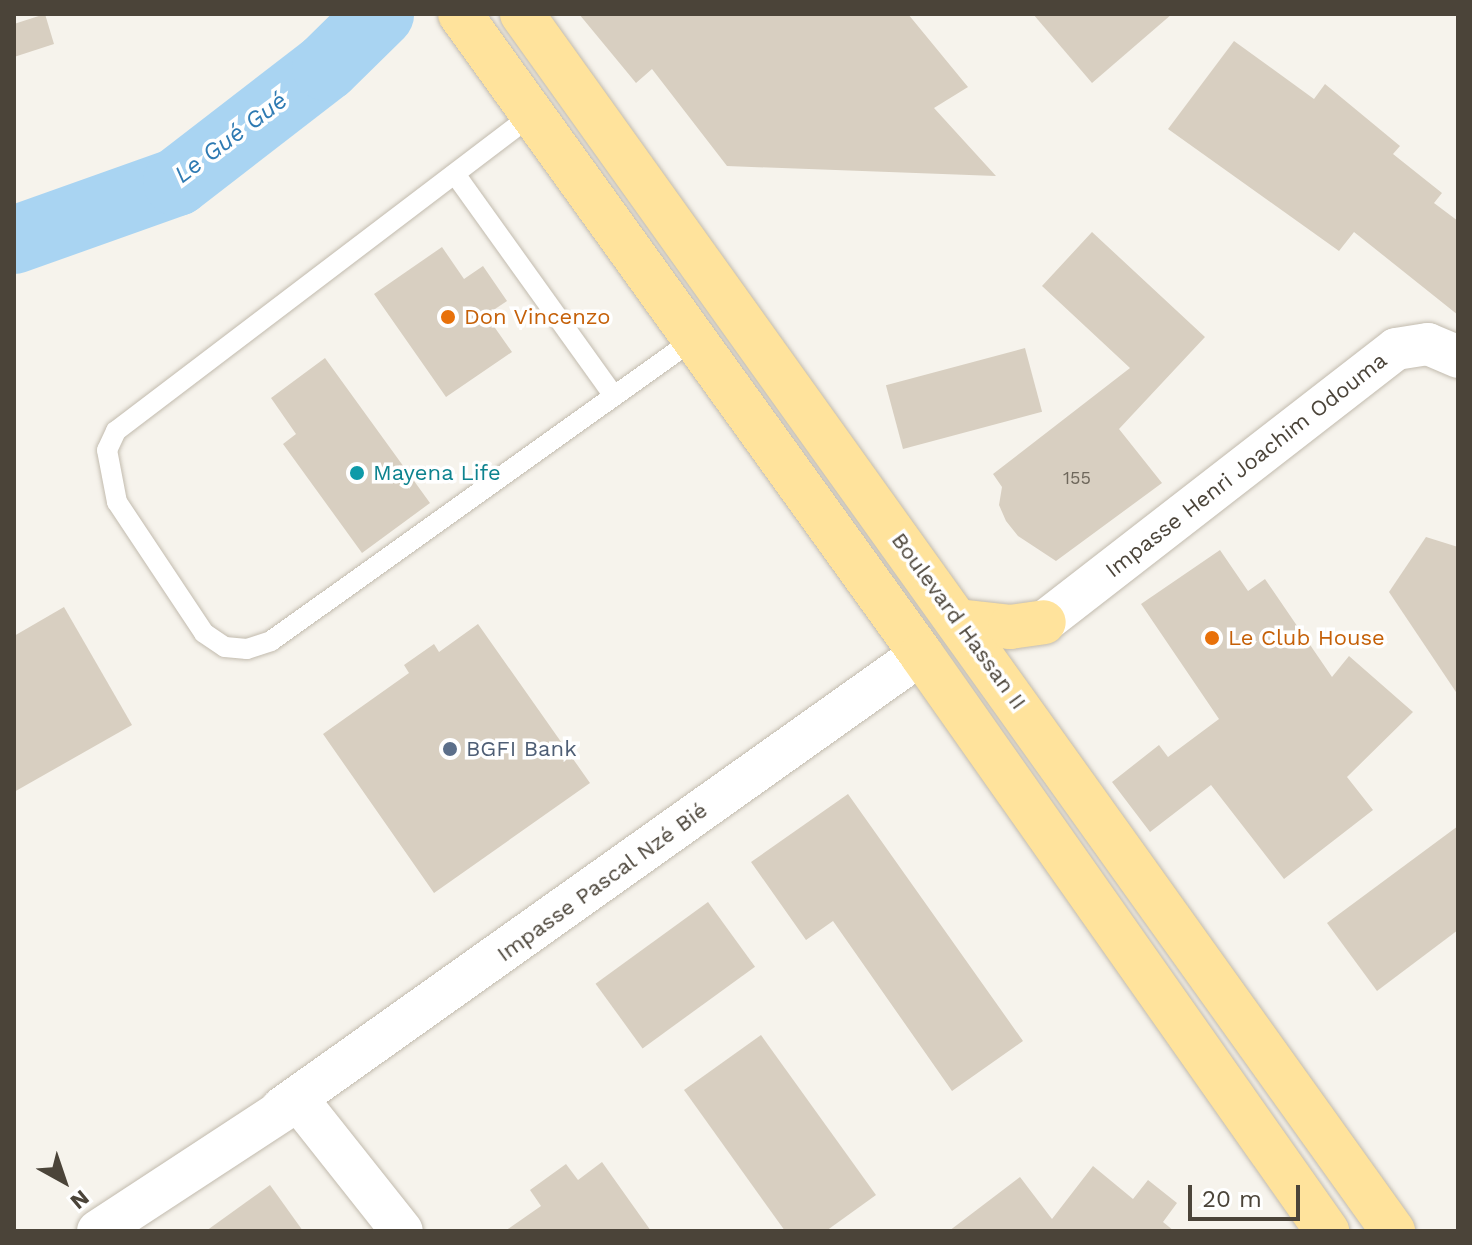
<!DOCTYPE html>
<html>
<head>
<meta charset="utf-8">
<style>
	body { margin:0 }
	#map { position:relative; width:1472px; height:1245px; overflow:hidden; background:#f6f3ec; font-family:"Work Sans",sans-serif }
	div>[style] { position:absolute }
	.river>* { height:68px; margin:-34px; padding:0 34px; transform-origin:34px; border-radius:34px; background:#a9d4f2 }
	.building>* { inset:0; background:#d8cfc1; transform-origin:0 0 }
	.roads { filter:drop-shadow(0 0 2px #c2bbae) drop-shadow(0 0 2px #c2bbae) }
	.lane>* { height:20px; margin:-10px; padding:0 10px; transform-origin:10px; border-radius:10px; background:#fff }
	.street>* { height:42px; margin:-21px; padding:0 21px; transform-origin:21px; border-radius:21px; background:#fff }
	.primary>* { height:44px; margin:-22px; padding:0 22px; transform-origin:22px; border-radius:22px; background:#ffe39c }
	.dots>* { width:22px; height:22px; translate:-50% -50%; box-sizing:border-box; border:4px solid #fff; border-radius:50% }
	span { translate:-50% -50%; white-space:nowrap; text-align:center; line-height:1.15; -webkit-text-stroke:7px #fff; paint-order:stroke }
	.number-label { font-size:18px; color:#6e675b }
	.number-label span { -webkit-text-stroke-width:0 }
	.food-label { font-size:22px; color:#c56008 }
	.left { translate:0 -50%; text-align:left }
	.street-label { font-size:22px; color:#4b4439 }
	.culture-label { font-size:22px; color:#0d838f }
	.service-label { font-size:22px; color:#4e5e75 }
	.water-label { font-size:24px; color:#2e7ab2; font-style:italic }
	.frame { position:absolute; inset:0; border:16px solid #4b4439; pointer-events:none }
	.north { position:absolute; left:24px; top:1141px; width:80px; height:80px; -webkit-text-stroke:6px #fff; paint-order:stroke; rotate:140deg; font-size:22px; font-weight:700; line-height:32px; text-align:center; color:#4b4439 }
	.north::after { content:''; display:block; margin:auto; width:28px; height:36px; background:#4b4439; clip-path:polygon(50% 0,100% 100%,50% 72%,0 100%) }
	.scale { position:absolute; left:1188px; top:1185px; width:112px; height:36px; box-sizing:border-box; border:4px solid #4b4439; border-top:0; padding-left:10px; font-size:24px; line-height:28px; white-space:nowrap; color:#4b4439; -webkit-text-stroke:6px #fff; paint-order:stroke }
</style>
</head>
<body>
<div id="map">
	<div class="river">
		<div style="left:14px;top:240px;width:173px;rotate:-19.6deg"></div>
		<div style="left:177px;top:182px;width:188px;rotate:-37.7deg"></div>
		<div style="left:326px;top:67px;width:76px;rotate:-44.5deg"></div>
	</div>
	<div class="building">
		<div style="clip-path:polygon(45px 14px,54px 44px,14px 57px,14px 24px)"></div>
		<div style="clip-path:polygon(579px 14px,908px 14px,968px 87px,934px 108px,996px 176px,727px 166px,652px 69px,636px 83px)"></div>
		<div style="clip-path:polygon(1033px 14px,1172px 14px,1092px 83px)"></div>
		<div style="clip-path:polygon(1234px 41px,1314px 99px,1325px 84px,1400px 146px,1393px 154px,1442px 193px,1434px 203px,1458px 221px,1458px 315px,1354px 232px,1339px 251px,1168px 129px)"></div>
		<div style="clip-path:polygon(1092px 232px,1205px 337px,1119px 429px,1162px 483px,1056px 561px,1018px 536px,1006px 521px,999px 505px,1002px 487px,993px 474px,1130px 368px,1042px 286px)"></div>
		<div style="clip-path:polygon(442px 247px,464px 279px,483px 266px,507px 301px,486px 315px,512px 352px,446px 397px,374px 294px)"></div>
		<div style="left:1025px;top:348px;width:66px;height:144px;rotate:75deg"></div>
		<div style="clip-path:polygon(325px 358px,430px 503px,362px 553px,283px 444px,296px 434px,271px 398px)"></div>
		<div style="clip-path:polygon(1426px 537px,1458px 547px,1458px 695px,1389px 592px)"></div>
		<div style="clip-path:polygon(1220px 550px,1248px 591px,1265px 579px,1332px 677px,1349px 656px,1413px 712px,1347px 777px,1373px 810px,1284px 879px,1211px 785px,1150px 832px,1112px 782px,1159px 745px,1168px 757px,1219px 719px,1141px 604px)"></div>
		<div style="clip-path:polygon(64px 607px,132px 725px,14px 792px,14px 636px)"></div>
		<div style="clip-path:polygon(478px 624px,590px 783px,434px 893px,323px 734px,409px 673px,404px 665px,434px 644px,439px 652px)"></div>
		<div style="clip-path:polygon(848px 794px,1023px 1041px,952px 1091px,833px 921px,806px 940px,751px 862px)"></div>
		<div style="clip-path:polygon(1458px 826px,1458px 930px,1377px 991px,1327px 923px)"></div>
		<div style="left:708px;top:902px;width:80px;height:139px;rotate:54deg"></div>
		<div style="clip-path:polygon(761px 1035px,876px 1195px,826px 1231px,785px 1231px,684px 1090px)"></div>
		<div style="clip-path:polygon(602px 1162px,651px 1231px,505px 1231px,541px 1206px,530px 1190px,566px 1164px,578px 1180px)"></div>
		<div style="clip-path:polygon(1093px 1166px,1133px 1199px,1148px 1180px,1177px 1203px,1163px 1222px,1174px 1231px,949px 1231px,1020px 1177px,1052px 1219px)"></div>
		<div style="clip-path:polygon(270px 1185px,303px 1231px,206px 1231px)"></div>
	</div>
	<div class="roads">
		<div class="lane">
			<div style="left:533px;top:114px;width:524px;rotate:142.76deg"></div>
			<div style="left:116px;top:431px;width:21px;rotate:115deg"></div>
			<div style="left:107px;top:450px;width:53px;rotate:79.1deg"></div>
			<div style="left:117px;top:502px;width:157px;rotate:56.4deg"></div>
			<div style="left:204px;top:633px;width:25px;rotate:34deg"></div>
			<div style="left:225px;top:647px;width:22px;rotate:5deg"></div>
			<div style="left:247px;top:649px;width:25px;rotate:-18deg"></div>
			<div style="left:271px;top:641px;width:520px;rotate:-35.52deg"></div>
			<div style="left:455px;top:174px;width:272px;rotate:54.4deg"></div>
		</div>
		<div class="street">
			<div style="left:1044px;top:622px;width:445px;rotate:-37.8deg"></div>
			<div style="left:1396px;top:349px;width:32px;rotate:-9deg"></div>
			<div style="left:1428px;top:344px;width:33px;rotate:23deg"></div>
			<div style="left:282px;top:1108px;width:784px;rotate:-35.39deg"></div>
			<div style="left:98px;top:1231px;width:239px;rotate:-33.2deg"></div>
			<div style="left:298px;top:1100px;width:167px;rotate:51.6deg"></div>
		</div>
		<div class="primary">
			<div style="left:460px;top:14px;width:789px;rotate:54.23deg"></div>
			<div style="left:921px;top:654px;width:706px;rotate:54.87deg"></div>
			<div style="left:522px;top:14px;width:1497px;rotate:54.41deg"></div>
			<div style="left:958px;top:621px;width:52px;rotate:6.6deg"></div>
			<div style="left:1010px;top:627px;width:34px;rotate:-8deg"></div>
		</div>
	</div>
	<div class="dots">
		<div style="left:448px;top:317px;background:#e8710a"></div>
		<div style="left:357px;top:473px;background:#0f9aa8"></div>
		<div style="left:1212px;top:638px;background:#e8710a"></div>
		<div style="left:450px;top:749px;background:#5c6f8a"></div>
	</div>
	<div class="number-label">
		<span style="left:1077px;top:478px">155</span>
	</div>
	<div class="food-label">
		<span class="left" style="left:464px;top:317px">Don Vincenzo</span>
		<span class="left" style="left:1228px;top:638px">Le Club House</span>
	</div>
	<div class="street-label">
		<span style="left:1246px;top:465px;rotate:-38deg">Impasse Henri Joachim Odouma</span>
		<span style="left:959px;top:621px;rotate:54deg">Boulevard Hassan II</span>
		<span style="left:602px;top:882px;rotate:-36deg">Impasse Pascal Nzé Bié</span>
	</div>
	<div class="culture-label">
		<span class="left" style="left:373px;top:473px">Mayena Life</span>
	</div>
	<div class="service-label">
		<span class="left" style="left:466px;top:749px">BGFI Bank</span>
	</div>
	<div class="water-label">
		<span style="left:231px;top:138px;rotate:-37deg">Le Gué Gué</span>
	</div>
	<div class="frame"></div>
	<div class="north">N</div>
	<div class="scale">20 m</div>
</div>
</body>
</html>
